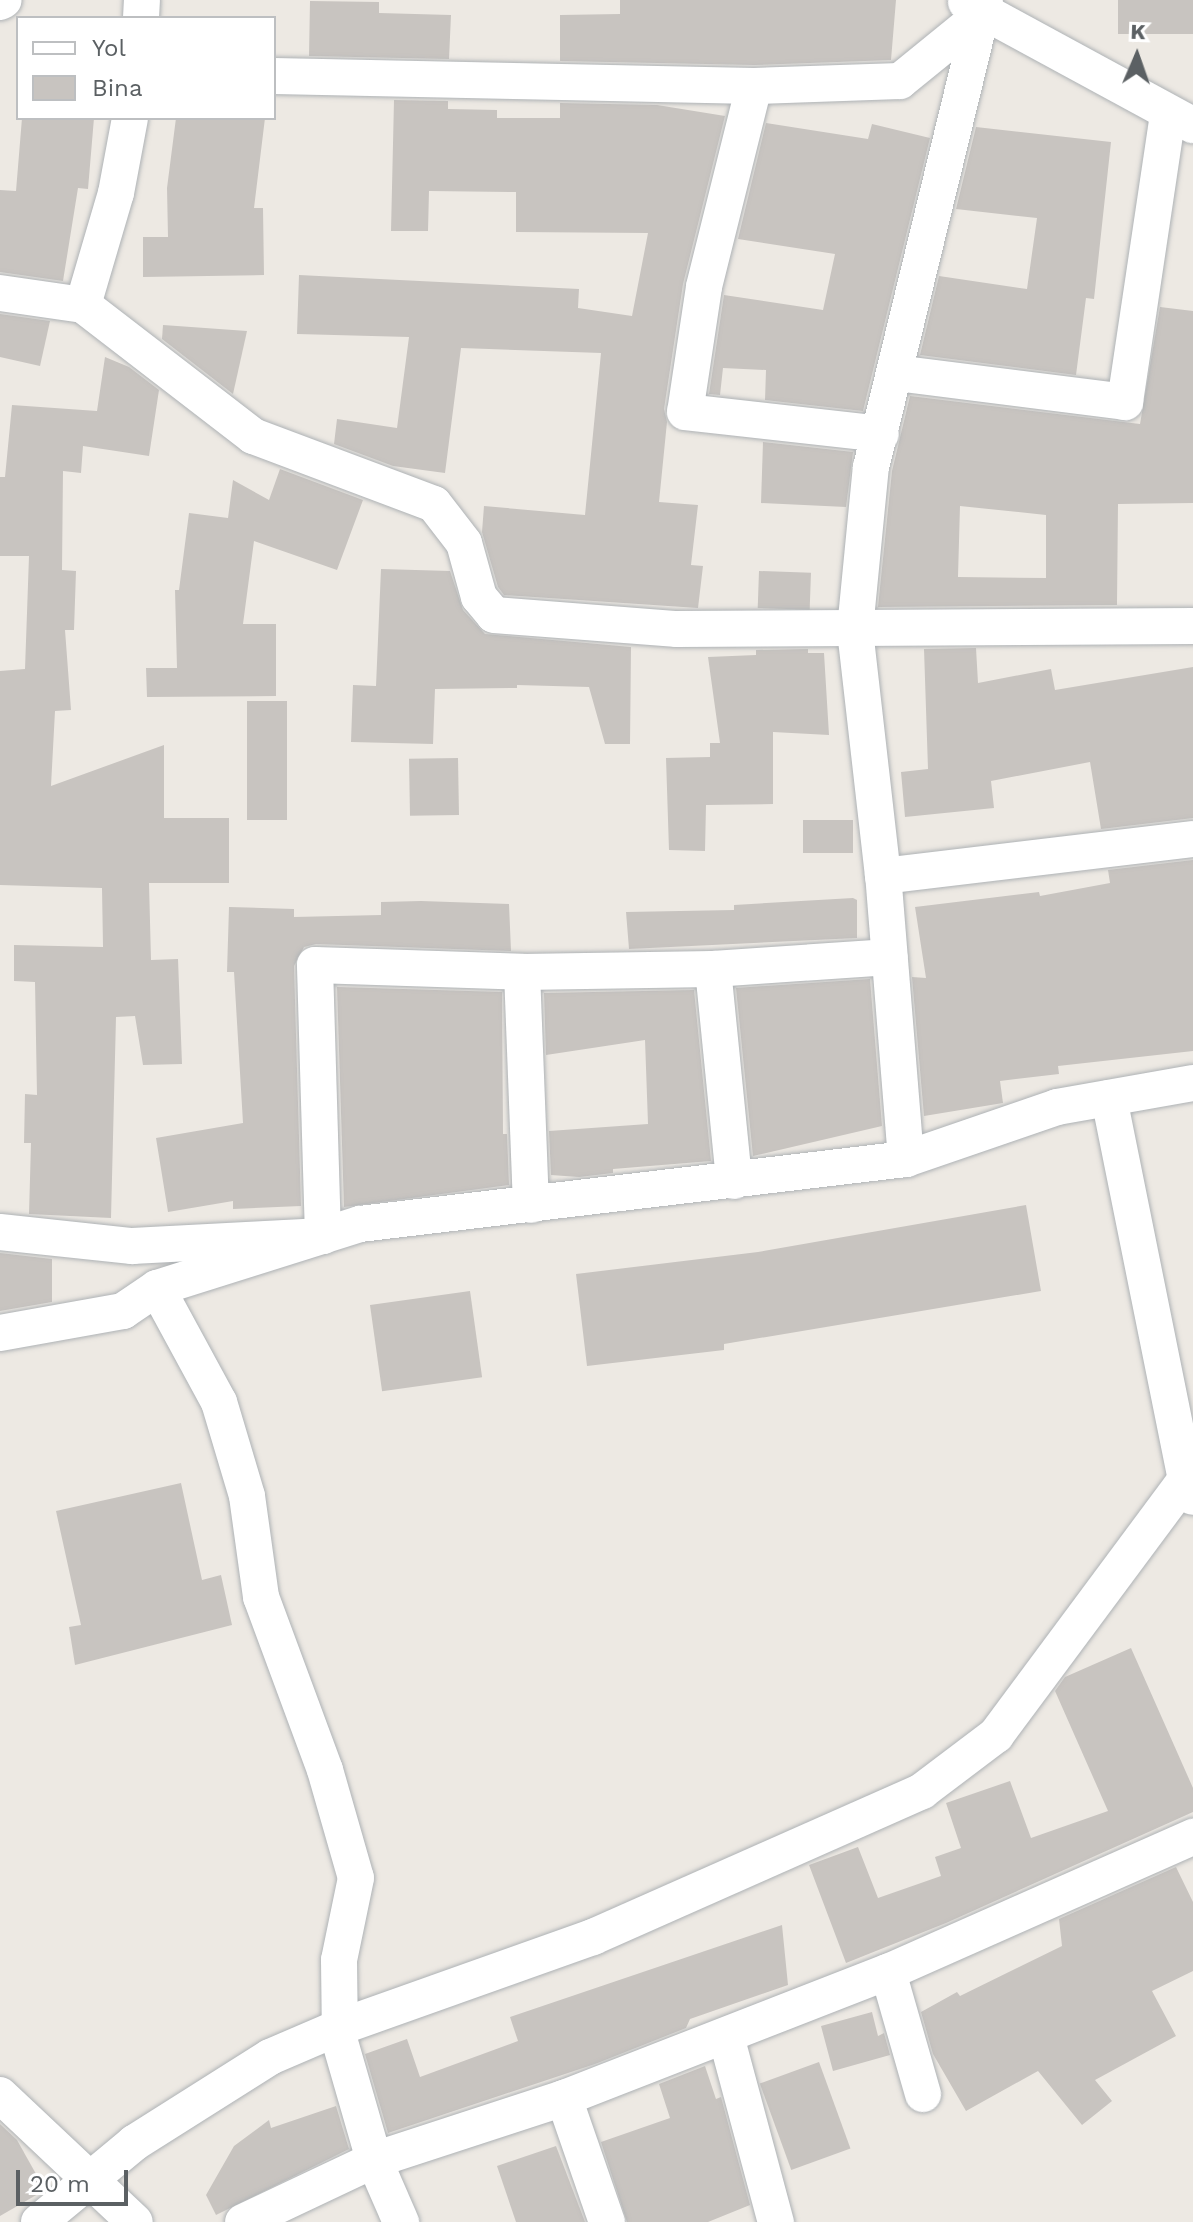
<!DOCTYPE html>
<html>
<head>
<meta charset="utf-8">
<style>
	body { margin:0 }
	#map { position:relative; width:1193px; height:2222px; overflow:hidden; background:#ede9e3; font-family:"Work Sans",sans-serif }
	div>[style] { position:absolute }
	.building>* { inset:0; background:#c8c4c0; transform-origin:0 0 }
	.roads { filter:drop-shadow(0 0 2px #aeb2b5) drop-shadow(0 0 2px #aeb2b5) }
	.street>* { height:36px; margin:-18px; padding:0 18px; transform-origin:18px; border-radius:18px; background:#fff }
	span { translate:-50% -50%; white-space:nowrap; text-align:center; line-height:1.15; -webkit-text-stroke:7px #fff; paint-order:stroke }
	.legend { position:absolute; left:16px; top:16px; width:260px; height:104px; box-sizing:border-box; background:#fff; border:2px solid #bdbfc1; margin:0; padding:10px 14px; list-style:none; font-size:24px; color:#5b6063 }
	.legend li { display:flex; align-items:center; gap:16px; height:40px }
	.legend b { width:40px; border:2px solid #bdbfc1 }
	.north { position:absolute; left:1097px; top:16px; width:80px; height:80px; -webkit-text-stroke:6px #fff; paint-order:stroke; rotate:2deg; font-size:22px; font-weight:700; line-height:32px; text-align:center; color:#5b6063 }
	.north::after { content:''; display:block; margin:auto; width:28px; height:36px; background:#5b6063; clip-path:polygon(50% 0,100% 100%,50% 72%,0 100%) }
	.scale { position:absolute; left:16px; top:2170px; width:112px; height:36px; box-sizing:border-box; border:4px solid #5b6063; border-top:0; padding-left:10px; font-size:24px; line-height:28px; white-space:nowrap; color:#5b6063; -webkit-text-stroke:6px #fff; paint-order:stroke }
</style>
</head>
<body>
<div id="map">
	<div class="building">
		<div style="clip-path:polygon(620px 0,896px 0,891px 60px,754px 65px,560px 61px,560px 15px,620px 14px)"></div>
		<div style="left:1118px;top:0;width:75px;height:34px"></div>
		<div style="clip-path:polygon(310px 1px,379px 2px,379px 13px,451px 15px,449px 59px,309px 56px)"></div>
		<div style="clip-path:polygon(394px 100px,448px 101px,448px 109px,497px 110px,497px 118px,560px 118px,560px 103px,657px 105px,725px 116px,683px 284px,664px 409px,667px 422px,659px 502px,698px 505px,691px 565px,703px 566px,698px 608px,504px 595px,498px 587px,482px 532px,484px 506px,585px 515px,601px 353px,461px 348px,445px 473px,393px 466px,334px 444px,337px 419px,397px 428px,409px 337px,297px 334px,299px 275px,579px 289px,578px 308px,632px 316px,648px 233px,516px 232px,516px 192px,429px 191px,428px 231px,391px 231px)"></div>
		<div style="clip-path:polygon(22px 118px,94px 118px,88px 189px,78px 188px,63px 281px,0 272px,0 190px,16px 191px)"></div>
		<div style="clip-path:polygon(176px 118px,265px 118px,254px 208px,263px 208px,264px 275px,143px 277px,143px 237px,168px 237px,167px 188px)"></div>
		<div style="clip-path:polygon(766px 123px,868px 139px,872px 124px,930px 138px,863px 411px,765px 400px,766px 370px,723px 368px,720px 395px,709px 394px,724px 295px,823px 310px,835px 254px,738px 239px)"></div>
		<div style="clip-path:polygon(976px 127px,1111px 142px,1094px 299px,1086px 298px,1076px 375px,920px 355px,939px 276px,1027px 289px,1037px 218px,956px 209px)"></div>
		<div style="clip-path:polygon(evenodd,1160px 307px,1193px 311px,1193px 503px,1118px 504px,1117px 605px,878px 607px,892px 471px,910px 396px,1140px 424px,1160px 307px,960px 506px,1046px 515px,1046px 578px,958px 577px,960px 506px)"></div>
		<div style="clip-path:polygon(0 314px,50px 321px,40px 366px,0 357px)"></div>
		<div style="clip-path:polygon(163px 325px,247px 331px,233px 394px,162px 339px)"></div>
		<div style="clip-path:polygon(105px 357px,129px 367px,159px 390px,149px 456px,83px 446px,81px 473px,63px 471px,62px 570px,76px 571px,74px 630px,65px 630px,71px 710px,55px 711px,51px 786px,164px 745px,164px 818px,229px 818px,229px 883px,149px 883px,151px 960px,178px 959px,182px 1064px,143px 1065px,135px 1016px,116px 1017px,111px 1218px,29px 1214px,31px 1143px,24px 1143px,25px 1094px,37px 1095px,35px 982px,14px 981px,14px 945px,103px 947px,102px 888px,0 885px,0 671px,25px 669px,29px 556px,0 556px,0 477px,5px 477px,12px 405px,97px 411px)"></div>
		<div style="clip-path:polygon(763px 442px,853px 452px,846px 507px,761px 503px)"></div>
		<div style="clip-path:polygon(280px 469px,363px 500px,337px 570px,254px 541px,243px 624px,276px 624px,276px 696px,147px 697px,146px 668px,177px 668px,175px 590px,179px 590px,189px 513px,228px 518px,233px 480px,269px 500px)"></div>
		<div style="clip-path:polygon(381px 569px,450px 571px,463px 610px,485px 634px,631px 647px,630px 744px,605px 744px,589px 687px,517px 685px,517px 688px,435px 689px,433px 744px,351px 742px,353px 685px,376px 686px)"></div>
		<div style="left:759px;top:571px;width:52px;height:37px;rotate:2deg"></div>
		<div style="clip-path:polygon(976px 648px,978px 683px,1051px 669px,1055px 690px,1193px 667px,1193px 818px,1101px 829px,1090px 762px,991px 781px,994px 808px,905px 817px,901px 772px,928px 769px,924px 649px)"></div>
		<div style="clip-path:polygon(808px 649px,808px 653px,824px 653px,829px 735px,773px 732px,773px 804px,706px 805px,705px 851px,669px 850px,666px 758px,710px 757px,710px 743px,720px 743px,708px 657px,756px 655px,756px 650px)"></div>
		<div style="left:287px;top:701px;width:119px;height:40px;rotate:90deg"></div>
		<div style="left:458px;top:758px;width:57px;height:49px;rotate:89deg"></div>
		<div style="left:803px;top:820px;width:50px;height:33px"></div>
		<div style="clip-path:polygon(1193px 860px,1193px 1051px,1058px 1066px,1059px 1074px,1000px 1081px,1003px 1103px,924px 1116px,912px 977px,926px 978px,915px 907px,1039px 892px,1040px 896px,1110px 883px,1108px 870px)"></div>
		<div style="clip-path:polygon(853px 898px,857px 900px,857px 938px,629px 949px,626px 912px,734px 910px,734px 905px)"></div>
		<div style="clip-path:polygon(421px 901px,509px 904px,511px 951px,316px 944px,304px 947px,294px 966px,301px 1206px,233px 1209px,233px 1201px,168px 1212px,156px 1138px,243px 1123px,234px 972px,227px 972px,229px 907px,294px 909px,294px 917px,381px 915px,381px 902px)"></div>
		<div style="clip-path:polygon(870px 979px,882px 1126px,753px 1156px,736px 988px)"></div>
		<div style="clip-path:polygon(337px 987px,502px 992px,503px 1134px,507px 1134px,509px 1185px,344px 1207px)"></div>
		<div style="clip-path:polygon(694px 990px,711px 1161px,613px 1169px,613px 1173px,579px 1177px,551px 1175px,549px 1131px,648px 1124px,645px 1040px,546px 1055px,544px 993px)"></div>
		<div style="clip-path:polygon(1026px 1205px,1041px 1291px,724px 1344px,724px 1350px,587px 1366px,576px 1274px,758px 1252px)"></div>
		<div style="clip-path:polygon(0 1253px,52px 1259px,52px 1302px,0 1311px)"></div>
		<div style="left:470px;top:1291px;width:87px;height:101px;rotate:82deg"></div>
		<div style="clip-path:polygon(181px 1483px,202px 1580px,221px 1575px,232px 1625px,75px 1665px,69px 1627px,81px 1625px,56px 1511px)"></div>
		<div style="clip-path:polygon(1131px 1648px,1193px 1788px,1193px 1812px,946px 1923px,846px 1963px,809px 1865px,858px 1847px,878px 1898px,941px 1876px,935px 1857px,961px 1848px,946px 1803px,1010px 1781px,1031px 1838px,1108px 1811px,1055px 1691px,1065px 1677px)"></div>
		<div style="clip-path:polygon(1176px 1867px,1193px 1902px,1193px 1971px,1152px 1991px,1176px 2036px,1095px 2080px,1112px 2101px,1082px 2125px,1038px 2071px,966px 2111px,933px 2054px,921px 2012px,957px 1992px,960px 1996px,1062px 1946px,1059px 1919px)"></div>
		<div style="clip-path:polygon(782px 1925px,788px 1985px,690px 2019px,686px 2028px,595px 2064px,388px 2133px,365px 2054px,407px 2039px,420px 2077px,518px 2041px,510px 2017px)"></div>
		<div style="clip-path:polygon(872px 2012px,878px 2036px,884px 2033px,890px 2055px,833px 2071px,821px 2026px)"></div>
		<div style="left:819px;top:2062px;width:92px;height:63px;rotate:70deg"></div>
		<div style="clip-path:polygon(705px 2066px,716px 2099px,721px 2097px,750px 2205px,708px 2222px,627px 2222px,601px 2142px,670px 2118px,659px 2084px)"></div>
		<div style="clip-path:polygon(336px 2106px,349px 2149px,216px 2215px,206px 2195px,234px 2146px,269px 2120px,271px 2128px)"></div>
		<div style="clip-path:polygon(0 2124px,17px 2140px,45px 2190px,0 2216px)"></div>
		<div style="clip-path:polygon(556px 2146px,585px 2222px,516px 2222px,497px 2166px)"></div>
	</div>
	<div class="roads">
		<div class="street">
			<div style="left:0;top:2px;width:4px;rotate:-27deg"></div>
			<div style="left:966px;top:2px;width:258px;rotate:28.5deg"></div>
			<div style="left:141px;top:18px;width:18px;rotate:-87deg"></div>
			<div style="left:274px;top:76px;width:480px;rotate:1.2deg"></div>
			<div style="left:754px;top:86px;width:146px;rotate:-2deg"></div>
			<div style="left:900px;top:81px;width:109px;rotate:-39.1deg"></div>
			<div style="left:754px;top:86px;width:207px;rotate:104deg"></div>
			<div style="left:704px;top:287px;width:126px;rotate:98.6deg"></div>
			<div style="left:685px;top:412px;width:197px;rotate:6.4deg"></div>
			<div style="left:0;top:293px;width:84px;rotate:8.2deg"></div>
			<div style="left:83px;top:305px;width:215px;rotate:37.6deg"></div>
			<div style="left:253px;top:436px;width:193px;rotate:20.6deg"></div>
			<div style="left:434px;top:504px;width:49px;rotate:52.4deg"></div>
			<div style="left:464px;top:543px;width:56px;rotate:74.5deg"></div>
			<div style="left:479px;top:597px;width:23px;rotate:50deg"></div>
			<div style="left:494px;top:615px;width:184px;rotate:4.4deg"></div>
			<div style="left:677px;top:629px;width:516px;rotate:-0.33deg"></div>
			<div style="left:83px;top:305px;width:117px;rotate:-73.6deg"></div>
			<div style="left:116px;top:193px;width:76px;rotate:-79.4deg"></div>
			<div style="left:896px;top:373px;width:231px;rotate:7.2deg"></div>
			<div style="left:1125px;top:402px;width:291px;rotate:-81.5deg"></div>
			<div style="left:883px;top:876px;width:312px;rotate:-6.8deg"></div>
			<div style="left:713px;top:969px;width:213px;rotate:84.3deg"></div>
			<div style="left:522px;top:972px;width:233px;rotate:87.8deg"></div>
			<div style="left:1109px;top:1098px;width:389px;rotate:78.6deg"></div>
			<div style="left:1186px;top:1479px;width:19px;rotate:69deg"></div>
			<div style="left:906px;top:1159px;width:284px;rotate:-94.6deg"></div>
			<div style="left:883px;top:876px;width:249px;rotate:-96.5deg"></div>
			<div style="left:855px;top:629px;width:163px;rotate:-84.4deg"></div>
			<div style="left:871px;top:467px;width:481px;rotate:-76.3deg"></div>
			<div style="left:0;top:1232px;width:133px;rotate:6.1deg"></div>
			<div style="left:132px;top:1246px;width:191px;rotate:-3deg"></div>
			<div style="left:323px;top:1236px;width:271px;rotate:-91.7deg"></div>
			<div style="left:315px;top:965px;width:207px;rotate:1.9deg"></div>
			<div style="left:522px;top:972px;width:191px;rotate:-0.9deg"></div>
			<div style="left:713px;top:969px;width:177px;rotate:-3.9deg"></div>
			<div style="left:157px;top:1288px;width:130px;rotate:61.5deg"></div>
			<div style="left:219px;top:1402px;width:98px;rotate:73.4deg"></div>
			<div style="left:247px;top:1496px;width:102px;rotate:82.1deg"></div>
			<div style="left:261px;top:1597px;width:184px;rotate:69.7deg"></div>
			<div style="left:325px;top:1770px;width:112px;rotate:74deg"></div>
			<div style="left:356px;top:1878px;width:84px;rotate:101.7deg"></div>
			<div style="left:339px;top:1960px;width:82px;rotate:89.3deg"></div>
			<div style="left:340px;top:2042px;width:123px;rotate:73.9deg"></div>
			<div style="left:374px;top:2160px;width:68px;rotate:66.5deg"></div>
			<div style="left:0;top:1333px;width:125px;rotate:-10.1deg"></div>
			<div style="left:123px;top:1311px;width:41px;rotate:-34.1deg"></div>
			<div style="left:157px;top:1288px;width:213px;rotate:-17.5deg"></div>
			<div style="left:360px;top:1224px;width:550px;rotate:-6.79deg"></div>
			<div style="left:906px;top:1159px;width:160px;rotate:-19deg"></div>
			<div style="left:1057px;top:1107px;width:138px;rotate:-10deg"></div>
			<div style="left:888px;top:1972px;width:127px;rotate:74deg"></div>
			<div style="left:726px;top:2036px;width:193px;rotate:75deg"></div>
			<div style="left:0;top:2095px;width:185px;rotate:43.3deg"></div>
			<div style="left:564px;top:2098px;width:131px;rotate:70.9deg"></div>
			<div style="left:39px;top:2222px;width:124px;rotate:-39.7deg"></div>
			<div style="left:134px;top:2143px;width:161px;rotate:-32.3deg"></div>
			<div style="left:270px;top:2057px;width:76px;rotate:-23.2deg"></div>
			<div style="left:340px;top:2027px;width:269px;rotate:-19.6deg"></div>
			<div style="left:593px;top:1937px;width:360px;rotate:-23.9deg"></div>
			<div style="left:922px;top:1791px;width:93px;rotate:-37.1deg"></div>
			<div style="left:996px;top:1735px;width:319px;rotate:-53.4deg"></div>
			<div style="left:243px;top:2222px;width:145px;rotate:-25.3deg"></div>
			<div style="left:374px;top:2160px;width:200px;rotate:-18.1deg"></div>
			<div style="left:564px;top:2098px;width:348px;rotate:-21.3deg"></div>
			<div style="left:888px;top:1972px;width:334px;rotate:-23.9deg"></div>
		</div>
	</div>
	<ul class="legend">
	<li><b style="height:10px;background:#fff"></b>Yol</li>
	<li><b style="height:22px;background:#c8c4c0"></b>Bina</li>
	</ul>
	<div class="north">K</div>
	<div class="scale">20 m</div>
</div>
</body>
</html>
